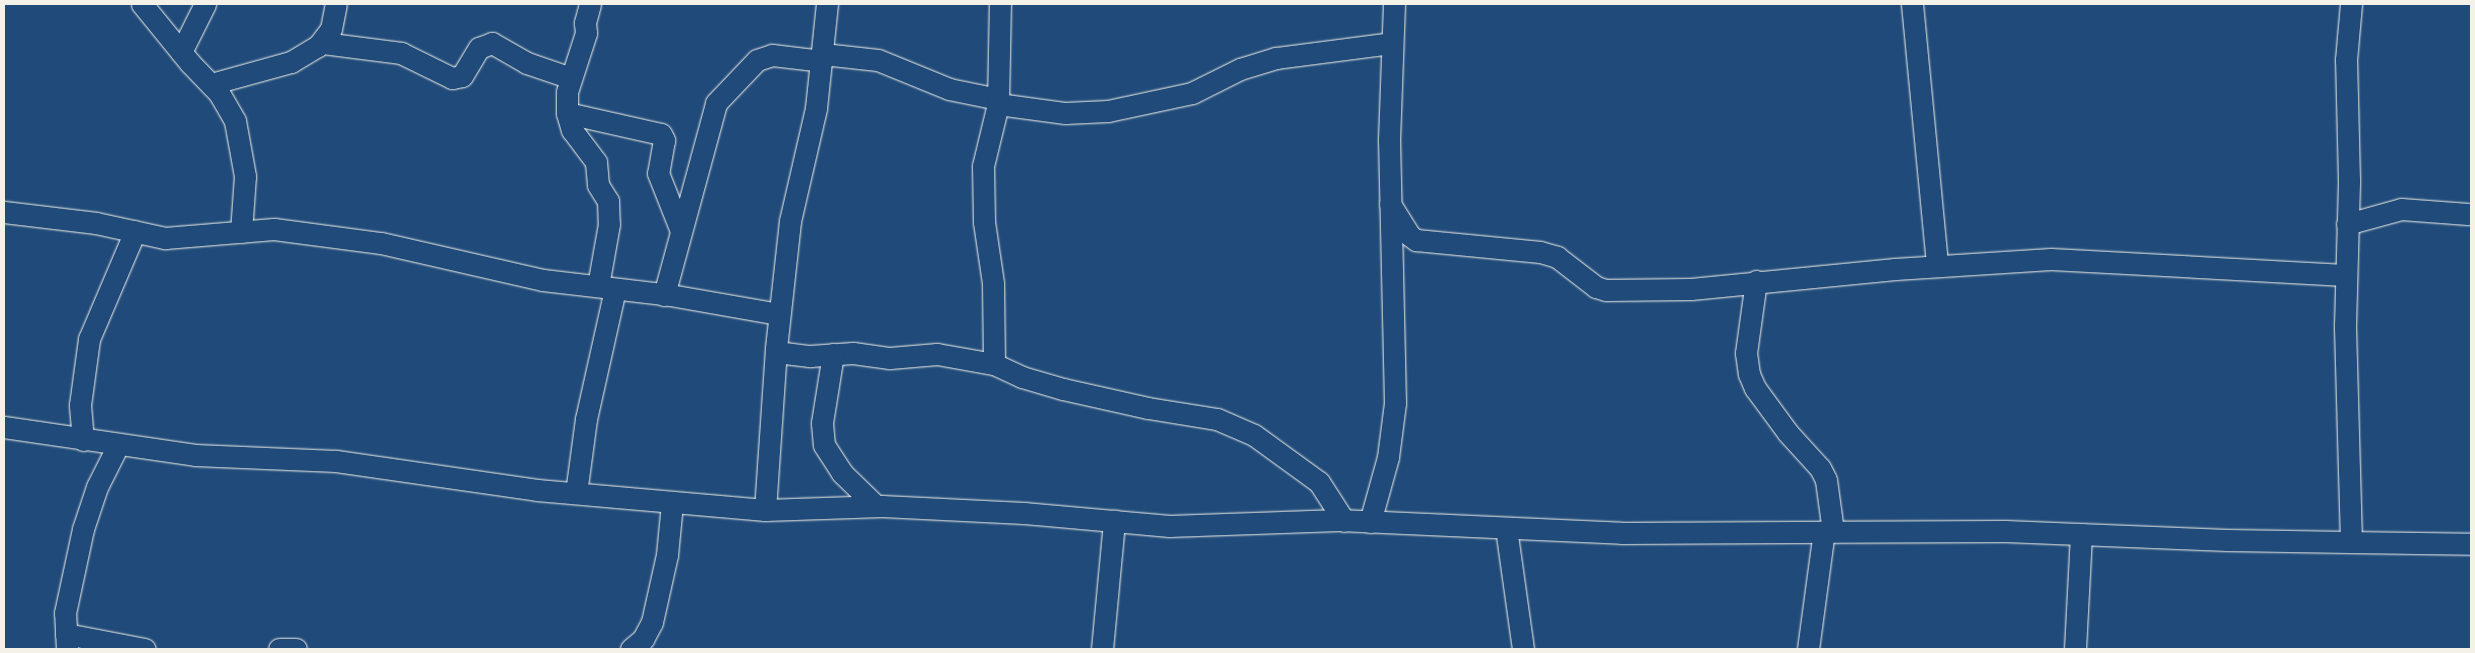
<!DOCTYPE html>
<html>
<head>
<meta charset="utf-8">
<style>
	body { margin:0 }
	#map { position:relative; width:2475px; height:653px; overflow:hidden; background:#1f4a7a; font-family:"Architects Daughter",sans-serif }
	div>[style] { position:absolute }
	.roads { filter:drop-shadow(0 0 1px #f4f1e8) drop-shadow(0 0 1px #f4f1e8) }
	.minor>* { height:21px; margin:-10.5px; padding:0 10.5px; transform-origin:10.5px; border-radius:10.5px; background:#1f4a7a }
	span { translate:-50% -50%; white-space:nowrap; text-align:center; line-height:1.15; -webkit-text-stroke:4.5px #1f4a7a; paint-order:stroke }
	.frame { position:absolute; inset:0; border:5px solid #f4f1e8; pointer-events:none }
</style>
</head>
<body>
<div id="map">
	<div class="roads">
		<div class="minor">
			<div style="left:142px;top:4px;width:76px;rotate:50.9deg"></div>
			<div style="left:190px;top:63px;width:42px;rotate:46deg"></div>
			<div style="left:219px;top:93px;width:32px;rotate:60deg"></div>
			<div style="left:235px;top:121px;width:56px;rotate:79.7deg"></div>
			<div style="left:245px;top:176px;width:56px;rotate:94.1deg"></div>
			<div style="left:590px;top:4px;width:20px;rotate:105deg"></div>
			<div style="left:585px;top:23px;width:10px;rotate:84deg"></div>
			<div style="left:586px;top:33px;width:62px;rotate:107.9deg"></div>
			<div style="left:567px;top:92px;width:21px;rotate:90deg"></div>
			<div style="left:567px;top:113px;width:18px;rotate:74deg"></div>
			<div style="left:572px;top:130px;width:40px;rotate:53deg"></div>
			<div style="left:596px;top:162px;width:23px;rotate:85deg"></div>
			<div style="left:598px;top:185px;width:19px;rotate:58deg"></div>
			<div style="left:608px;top:201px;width:23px;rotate:88deg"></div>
			<div style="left:609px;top:224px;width:63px;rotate:100.1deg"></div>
			<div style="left:1912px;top:4px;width:263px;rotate:84.5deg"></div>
			<div style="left:323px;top:43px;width:79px;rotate:7.3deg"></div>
			<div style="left:401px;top:53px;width:57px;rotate:26.1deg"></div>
			<div style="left:452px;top:78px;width:10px;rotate:-11deg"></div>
			<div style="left:462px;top:76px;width:33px;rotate:-59deg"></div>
			<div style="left:479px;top:48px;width:14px;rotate:-21deg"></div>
			<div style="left:492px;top:43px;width:40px;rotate:29.7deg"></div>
			<div style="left:527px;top:63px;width:46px;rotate:18.8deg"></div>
			<div style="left:181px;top:52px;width:54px;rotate:-63.4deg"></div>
			<div style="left:823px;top:54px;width:55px;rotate:6.2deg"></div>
			<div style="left:878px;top:60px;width:77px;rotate:22.2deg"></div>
			<div style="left:949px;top:89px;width:50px;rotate:11.5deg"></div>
			<div style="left:211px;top:84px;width:83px;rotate:-15.4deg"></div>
			<div style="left:291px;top:62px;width:31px;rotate:-31deg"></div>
			<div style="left:318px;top:46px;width:21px;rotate:-53deg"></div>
			<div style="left:331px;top:29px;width:25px;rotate:-79deg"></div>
			<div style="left:998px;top:104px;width:68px;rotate:7.7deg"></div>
			<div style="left:1065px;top:113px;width:43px;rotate:-2.7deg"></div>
			<div style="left:1108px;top:111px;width:86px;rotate:-12.1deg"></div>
			<div style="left:1192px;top:93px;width:54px;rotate:-26.6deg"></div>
			<div style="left:1240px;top:69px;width:38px;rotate:-17deg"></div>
			<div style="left:1276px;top:58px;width:117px;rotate:-7.4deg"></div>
			<div style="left:567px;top:113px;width:96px;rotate:12.6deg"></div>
			<div style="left:661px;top:134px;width:7px;rotate:63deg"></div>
			<div style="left:664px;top:140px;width:34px;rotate:100deg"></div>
			<div style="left:658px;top:173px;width:62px;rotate:68.4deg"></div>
			<div style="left:1390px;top:204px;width:36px;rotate:58deg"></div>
			<div style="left:1409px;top:235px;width:9px;rotate:36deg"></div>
			<div style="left:1416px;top:240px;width:125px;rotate:5.5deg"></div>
			<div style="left:1540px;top:252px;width:18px;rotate:16deg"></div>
			<div style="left:1557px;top:257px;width:49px;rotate:37.6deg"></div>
			<div style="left:1596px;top:287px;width:10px;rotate:17deg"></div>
			<div style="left:1606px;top:290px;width:85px;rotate:-0.7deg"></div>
			<div style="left:1691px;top:289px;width:205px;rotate:-5.6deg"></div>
			<div style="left:1895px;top:269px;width:156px;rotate:-3.7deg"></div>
			<div style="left:2051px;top:259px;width:294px;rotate:3.1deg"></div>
			<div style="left:4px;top:212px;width:93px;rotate:6.8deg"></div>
			<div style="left:96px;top:223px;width:71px;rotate:12.3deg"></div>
			<div style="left:165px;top:238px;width:109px;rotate:-4.7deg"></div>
			<div style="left:274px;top:229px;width:108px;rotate:7.5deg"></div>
			<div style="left:381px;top:243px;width:166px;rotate:12.9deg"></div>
			<div style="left:543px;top:280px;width:128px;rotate:6.7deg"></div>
			<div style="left:670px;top:295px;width:111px;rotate:9.9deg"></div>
			<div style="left:2347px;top:224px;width:56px;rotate:-15.5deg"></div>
			<div style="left:2401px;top:209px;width:67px;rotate:4.3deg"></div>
			<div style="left:1756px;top:281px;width:73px;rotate:97.9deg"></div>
			<div style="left:1746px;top:353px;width:21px;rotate:82deg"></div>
			<div style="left:1749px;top:374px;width:15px;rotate:67deg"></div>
			<div style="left:1755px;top:388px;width:56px;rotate:53.7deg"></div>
			<div style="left:1788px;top:433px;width:47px;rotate:47.6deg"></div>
			<div style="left:1820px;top:468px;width:13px;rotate:63deg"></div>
			<div style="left:1826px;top:480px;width:51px;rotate:82.2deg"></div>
			<div style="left:664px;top:295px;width:199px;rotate:-74.8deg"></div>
			<div style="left:716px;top:103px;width:59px;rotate:-46.4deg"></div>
			<div style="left:757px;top:60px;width:16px;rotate:-18deg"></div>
			<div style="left:772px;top:55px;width:50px;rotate:6.8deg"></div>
			<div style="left:776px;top:352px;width:34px;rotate:7deg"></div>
			<div style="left:810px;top:356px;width:43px;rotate:-4deg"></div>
			<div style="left:853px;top:353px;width:37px;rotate:8deg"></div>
			<div style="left:890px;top:358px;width:47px;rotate:-4.9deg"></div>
			<div style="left:937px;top:354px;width:58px;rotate:10deg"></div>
			<div style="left:994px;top:364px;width:31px;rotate:25deg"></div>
			<div style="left:1022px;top:377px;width:43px;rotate:16.3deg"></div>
			<div style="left:1063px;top:389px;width:87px;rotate:12.6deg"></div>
			<div style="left:1148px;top:408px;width:70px;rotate:9.1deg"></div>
			<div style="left:1217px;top:419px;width:40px;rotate:23.4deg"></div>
			<div style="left:1254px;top:435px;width:80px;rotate:35.9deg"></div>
			<div style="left:1319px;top:482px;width:46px;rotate:57.3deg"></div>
			<div style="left:833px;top:354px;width:70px;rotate:99.1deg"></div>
			<div style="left:822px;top:423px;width:22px;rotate:85deg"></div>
			<div style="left:824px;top:445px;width:33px;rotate:57deg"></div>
			<div style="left:842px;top:473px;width:47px;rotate:44.1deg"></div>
			<div style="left:994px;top:364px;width:81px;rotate:-90.7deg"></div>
			<div style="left:993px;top:283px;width:62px;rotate:-98.4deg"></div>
			<div style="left:984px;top:222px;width:56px;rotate:-91deg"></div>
			<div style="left:983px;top:166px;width:64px;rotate:-76.4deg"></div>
			<div style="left:998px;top:104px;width:100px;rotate:-88.9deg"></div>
			<div style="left:4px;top:427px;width:193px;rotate:8.3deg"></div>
			<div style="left:195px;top:455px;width:141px;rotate:2.4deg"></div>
			<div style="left:336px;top:461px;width:203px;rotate:8.2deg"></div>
			<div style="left:537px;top:490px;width:229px;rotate:5deg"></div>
			<div style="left:765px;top:510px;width:117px;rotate:-2deg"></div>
			<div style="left:882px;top:506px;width:142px;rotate:2.8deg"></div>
			<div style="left:1024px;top:513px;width:146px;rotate:5.1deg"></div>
			<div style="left:1169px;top:526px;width:170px;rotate:-2deg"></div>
			<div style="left:1339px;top:520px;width:282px;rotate:2.6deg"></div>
			<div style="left:1621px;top:533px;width:384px;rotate:-0.3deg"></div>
			<div style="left:2005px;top:531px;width:222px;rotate:2.3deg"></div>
			<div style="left:2227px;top:540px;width:244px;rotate:0.9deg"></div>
			<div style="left:83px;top:440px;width:35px;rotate:-95deg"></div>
			<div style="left:80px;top:405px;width:67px;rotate:-82.2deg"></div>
			<div style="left:89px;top:339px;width:117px;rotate:-66.9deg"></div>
			<div style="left:576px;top:493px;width:75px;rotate:-82.3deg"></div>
			<div style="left:586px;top:419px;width:133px;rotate:-77.4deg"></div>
			<div style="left:765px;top:510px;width:162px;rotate:-86.1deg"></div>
			<div style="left:776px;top:348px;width:128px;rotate:-83.7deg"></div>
			<div style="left:790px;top:221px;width:116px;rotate:-77deg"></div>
			<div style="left:816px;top:108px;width:105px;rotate:-84deg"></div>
			<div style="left:1370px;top:522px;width:67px;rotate:-74.5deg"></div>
			<div style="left:1388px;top:457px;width:54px;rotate:-82.6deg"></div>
			<div style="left:1395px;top:403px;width:263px;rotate:-91.3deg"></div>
			<div style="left:1389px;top:140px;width:136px;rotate:-87.9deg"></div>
			<div style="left:1506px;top:528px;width:122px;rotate:82deg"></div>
			<div style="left:2351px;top:542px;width:216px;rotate:-91.6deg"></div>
			<div style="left:2345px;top:326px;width:146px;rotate:-88.4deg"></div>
			<div style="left:2349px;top:180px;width:120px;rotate:-91.4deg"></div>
			<div style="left:2346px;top:60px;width:56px;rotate:-84.9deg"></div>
			<div style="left:66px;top:634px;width:80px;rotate:10.8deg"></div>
			<div style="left:67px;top:649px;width:36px;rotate:-93deg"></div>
			<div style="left:65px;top:613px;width:86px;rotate:-77.9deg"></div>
			<div style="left:83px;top:529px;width:44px;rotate:-71.6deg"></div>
			<div style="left:97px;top:487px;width:47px;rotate:-63.4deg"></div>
			<div style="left:279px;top:649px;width:17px"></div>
			<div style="left:631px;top:649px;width:16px;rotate:-40deg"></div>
			<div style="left:643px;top:639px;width:19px;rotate:-62deg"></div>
			<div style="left:652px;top:622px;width:69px;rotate:-77.4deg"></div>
			<div style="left:667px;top:555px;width:52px;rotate:-84.5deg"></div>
			<div style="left:1102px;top:649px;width:129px;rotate:-84.6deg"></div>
			<div style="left:1808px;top:649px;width:119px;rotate:-82.3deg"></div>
			<div style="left:2075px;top:649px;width:115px;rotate:-87deg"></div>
		</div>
	</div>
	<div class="frame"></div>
</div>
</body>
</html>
